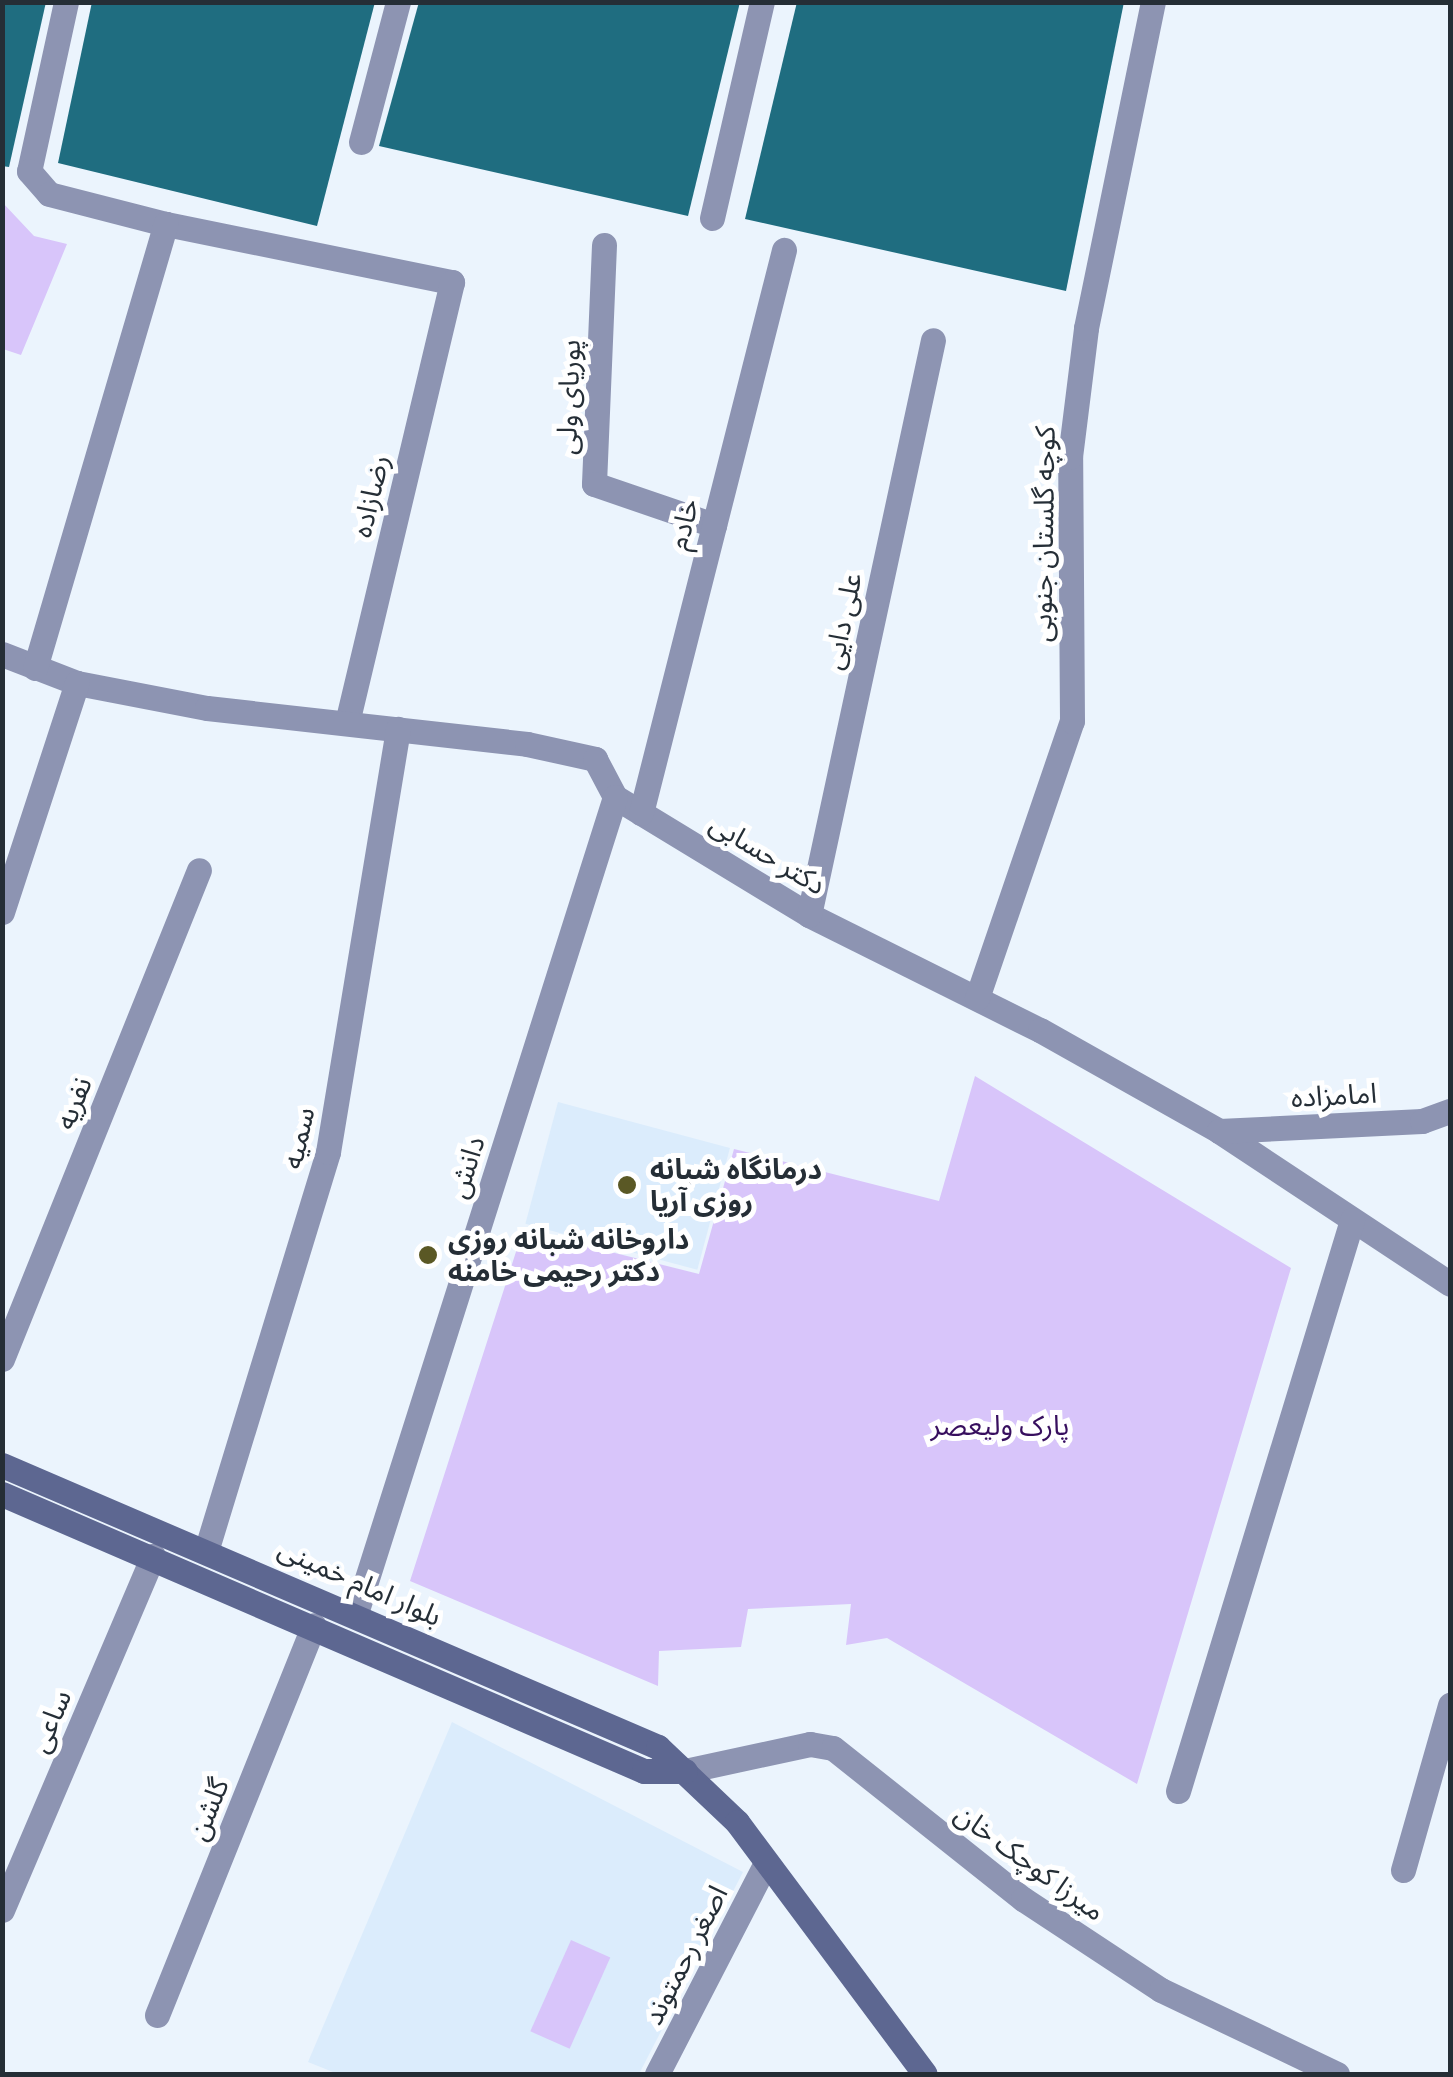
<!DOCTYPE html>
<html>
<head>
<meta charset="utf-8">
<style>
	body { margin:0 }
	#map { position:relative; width:1453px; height:2077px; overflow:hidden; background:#ebf4fd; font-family:"Titillium Web","Noto Sans Arabic",sans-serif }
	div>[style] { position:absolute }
	.built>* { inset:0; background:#dbecfc; transform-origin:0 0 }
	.green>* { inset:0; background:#d8c5fa; transform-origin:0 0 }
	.building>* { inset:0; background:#1f6d80 }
	.street>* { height:25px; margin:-12.5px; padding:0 12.5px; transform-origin:12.5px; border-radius:12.5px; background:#8d94b2 }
	.secondary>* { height:25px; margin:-12.5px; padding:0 12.5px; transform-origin:12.5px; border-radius:12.5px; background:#5d6791 }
	.dots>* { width:28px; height:28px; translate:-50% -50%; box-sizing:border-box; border:5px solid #fff; border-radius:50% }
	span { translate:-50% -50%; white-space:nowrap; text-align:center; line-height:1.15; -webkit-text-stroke:10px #fff; paint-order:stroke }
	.street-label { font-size:28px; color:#252e36 }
	.poi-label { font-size:28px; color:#252e36; font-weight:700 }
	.left { translate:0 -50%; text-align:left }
	.park-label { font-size:28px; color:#370f5e }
	.frame { position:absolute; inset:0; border:5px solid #252e36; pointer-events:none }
</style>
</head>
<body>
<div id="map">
	<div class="built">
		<div style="left:558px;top:1102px;width:178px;height:126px;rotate:15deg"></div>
		<div style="clip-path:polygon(452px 1722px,743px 1872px,639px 2074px,338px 2074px,308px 2062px)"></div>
	</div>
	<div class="green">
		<div style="clip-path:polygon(2px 202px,34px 236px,67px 244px,21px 355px,3px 349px)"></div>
		<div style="clip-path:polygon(975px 1076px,1291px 1268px,1137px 1784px,887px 1638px,846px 1645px,851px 1604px,748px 1609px,741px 1647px,659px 1651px,658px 1686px,410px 1581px,523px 1230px,699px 1274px,734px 1149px,939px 1201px)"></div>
		<div style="left:571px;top:1940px;width:43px;height:100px;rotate:24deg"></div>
	</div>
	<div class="building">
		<div style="clip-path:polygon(2px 2px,46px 2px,9px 167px,2px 166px)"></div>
		<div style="clip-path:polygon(92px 2px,375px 2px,317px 226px,58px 163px)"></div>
		<div style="clip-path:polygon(419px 2px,740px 2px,688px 216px,379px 146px)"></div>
		<div style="clip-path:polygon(797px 2px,1124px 2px,1066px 291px,745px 219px)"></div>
	</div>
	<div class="street">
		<div style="left:66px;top:2px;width:173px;rotate:102.3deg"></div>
		<div style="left:29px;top:171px;width:30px;rotate:49deg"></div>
		<div style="left:49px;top:194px;width:121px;rotate:14.4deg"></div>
		<div style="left:166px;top:224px;width:292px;rotate:11.5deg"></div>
		<div style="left:452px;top:282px;width:453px;rotate:103.4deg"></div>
		<div style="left:361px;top:142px;width:145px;rotate:-75.2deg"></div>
		<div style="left:712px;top:218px;width:222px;rotate:-77deg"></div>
		<div style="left:604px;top:245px;width:239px;rotate:92.4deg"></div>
		<div style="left:594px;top:484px;width:127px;rotate:18.9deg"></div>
		<div style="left:2px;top:654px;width:80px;rotate:21.1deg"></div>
		<div style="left:77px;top:683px;width:132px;rotate:10.9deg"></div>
		<div style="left:207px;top:708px;width:322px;rotate:6.4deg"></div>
		<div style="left:527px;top:744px;width:70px;rotate:12.4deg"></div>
		<div style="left:595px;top:759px;width:43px;rotate:62.2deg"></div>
		<div style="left:615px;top:797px;width:227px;rotate:31.3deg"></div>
		<div style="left:809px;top:915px;width:258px;rotate:26.5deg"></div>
		<div style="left:1040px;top:1030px;width:206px;rotate:29.4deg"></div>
		<div style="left:1219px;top:1131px;width:277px;rotate:33.5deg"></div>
		<div style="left:35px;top:668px;width:463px;rotate:-73.6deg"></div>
		<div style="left:641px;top:813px;width:581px;rotate:-75.75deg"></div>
		<div style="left:2px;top:912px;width:241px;rotate:-71.9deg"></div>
		<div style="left:809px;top:915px;width:588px;rotate:-77.83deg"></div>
		<div style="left:977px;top:998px;width:293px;rotate:-71.1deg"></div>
		<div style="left:1072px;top:721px;width:264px;rotate:-90.4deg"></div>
		<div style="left:1070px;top:457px;width:130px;rotate:-82.9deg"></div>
		<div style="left:1086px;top:328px;width:333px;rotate:-78.4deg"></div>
		<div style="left:1219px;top:1131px;width:203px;rotate:-2.8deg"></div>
		<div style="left:1422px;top:1121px;width:30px;rotate:-20deg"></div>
		<div style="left:2px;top:1359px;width:527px;rotate:-68.06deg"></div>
		<div style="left:207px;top:1548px;width:414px;rotate:-73deg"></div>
		<div style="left:328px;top:1152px;width:429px;rotate:-80.6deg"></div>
		<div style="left:356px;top:1613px;width:856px;rotate:-72.39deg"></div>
		<div style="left:685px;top:1771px;width:128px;rotate:-12.2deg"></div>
		<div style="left:810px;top:1744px;width:23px;rotate:10deg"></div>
		<div style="left:833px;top:1748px;width:243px;rotate:38.5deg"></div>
		<div style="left:1023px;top:1899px;width:165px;rotate:33.4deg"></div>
		<div style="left:1161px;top:1990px;width:195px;rotate:25.5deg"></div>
		<div style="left:1178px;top:1791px;width:597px;rotate:-73.05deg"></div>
		<div style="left:1403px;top:1870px;width:172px;rotate:-74.1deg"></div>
		<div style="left:2px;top:1910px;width:385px;rotate:-66.9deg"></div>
		<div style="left:157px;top:2015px;width:420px;rotate:-68.1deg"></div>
		<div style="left:657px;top:2074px;width:237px;rotate:-62.7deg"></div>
	</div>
	<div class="secondary">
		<div style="left:2px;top:1465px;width:714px;rotate:23.26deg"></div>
		<div style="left:658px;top:1747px;width:109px;rotate:43.5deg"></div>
		<div style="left:737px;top:1822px;width:314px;rotate:53.3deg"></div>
		<div style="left:2px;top:1494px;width:699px;rotate:23.34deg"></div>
		<div style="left:644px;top:1771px;width:41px"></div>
	</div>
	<div class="dots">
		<div style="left:627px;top:1185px;background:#5a5825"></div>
		<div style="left:428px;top:1255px;background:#5a5825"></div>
	</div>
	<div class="street-label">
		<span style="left:568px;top:397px;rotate:-88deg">پوریای ولی</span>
		<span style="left:370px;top:496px;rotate:-77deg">رضازاده</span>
		<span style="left:683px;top:524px;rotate:-76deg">خادم</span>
		<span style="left:1043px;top:534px;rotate:-89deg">کوچه گلستان جنوبی</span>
		<span style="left:842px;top:621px;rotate:-78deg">علی دایی</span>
		<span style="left:768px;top:854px;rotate:31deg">دکتر حسابی</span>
		<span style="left:1334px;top:1095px;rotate:-3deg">امامزاده</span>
		<span style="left:73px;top:1103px;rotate:-68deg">نفریه</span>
		<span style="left:298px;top:1138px;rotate:-77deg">سمیه</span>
		<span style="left:466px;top:1167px;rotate:-72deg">دانش</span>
		<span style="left:360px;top:1582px;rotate:24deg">بلوار امام خمینی</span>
		<span style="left:50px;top:1721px;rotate:-67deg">ساعی</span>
		<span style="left:208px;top:1809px;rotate:-68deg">گلشن</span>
		<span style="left:1030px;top:1862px;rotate:36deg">میرزا کوچک خان</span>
		<span style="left:685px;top:1955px;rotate:-63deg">اصغر رحمتوند</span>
	</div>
	<div class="poi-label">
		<span class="left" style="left:650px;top:1185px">درمانگاه شبانه<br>روزی آریا</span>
		<span class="left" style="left:448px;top:1255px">داروخانه شبانه روزی<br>دکتر رحیمی خامنه</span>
	</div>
	<div class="park-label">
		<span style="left:1000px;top:1425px">پارک ولیعصر</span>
	</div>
	<div class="frame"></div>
</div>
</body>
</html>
